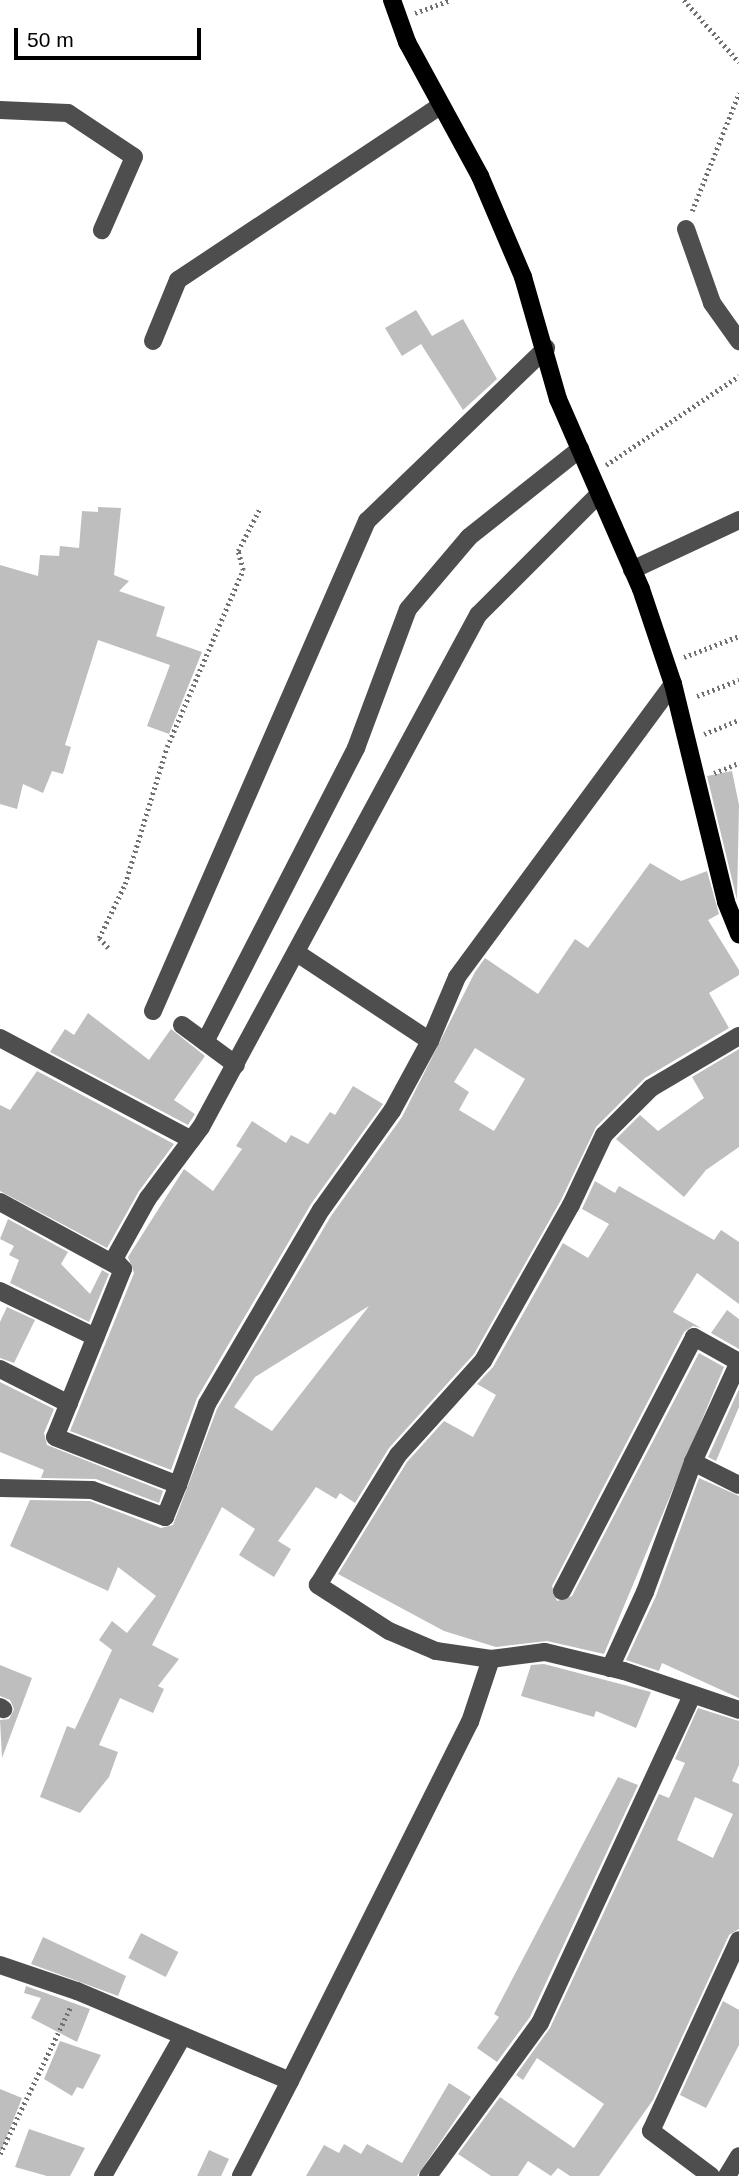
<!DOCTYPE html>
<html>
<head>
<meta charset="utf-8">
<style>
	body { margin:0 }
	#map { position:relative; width:739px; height:2176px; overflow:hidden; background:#fff; font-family:Arial,sans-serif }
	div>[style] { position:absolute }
	.building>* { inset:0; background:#bebebe; transform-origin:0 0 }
	.path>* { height:4.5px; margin-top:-2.25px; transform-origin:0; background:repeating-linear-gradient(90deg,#707070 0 2px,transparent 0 5.5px) }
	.minor>* { height:18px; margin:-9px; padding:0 9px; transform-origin:9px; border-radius:9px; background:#4e4e4e }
	.major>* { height:18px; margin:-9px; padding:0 9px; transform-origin:9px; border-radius:9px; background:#000 }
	span { translate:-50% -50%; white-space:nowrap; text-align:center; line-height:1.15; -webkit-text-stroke:6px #fff; paint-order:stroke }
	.scale { position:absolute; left:14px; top:28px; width:187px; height:32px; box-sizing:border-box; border:4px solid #000; border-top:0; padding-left:9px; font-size:21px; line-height:24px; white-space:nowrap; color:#000; -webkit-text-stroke:5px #fff; paint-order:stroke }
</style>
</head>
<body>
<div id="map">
	<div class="building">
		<div style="clip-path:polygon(416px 310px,432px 336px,463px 319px,497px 379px,463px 410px,421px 344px,402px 356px,385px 328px)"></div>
		<div style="clip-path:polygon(98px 507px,121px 508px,114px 575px,129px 581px,119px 591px,165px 607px,156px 636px,202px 652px,169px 734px,147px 726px,170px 665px,98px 640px,65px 745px,71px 747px,63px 774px,52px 771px,43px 793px,23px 784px,17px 809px,0 804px,0 565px,38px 576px,40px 555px,59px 556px,60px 546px,79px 548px,82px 511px,98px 512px)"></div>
		<div style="clip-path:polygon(732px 771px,739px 805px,737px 900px,707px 776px)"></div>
		<div style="clip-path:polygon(evenodd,650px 863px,681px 881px,707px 871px,719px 914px,708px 920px,739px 970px,739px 975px,709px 993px,729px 1028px,645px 1078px,596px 1127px,561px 1200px,474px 1354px,389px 1448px,355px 1503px,340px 1493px,336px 1499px,316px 1487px,278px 1541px,291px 1549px,274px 1577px,239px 1555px,255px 1529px,222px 1507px,152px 1645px,179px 1659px,158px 1686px,164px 1689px,153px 1713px,120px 1698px,99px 1745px,118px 1752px,109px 1777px,80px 1813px,40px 1797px,67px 1726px,75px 1729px,112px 1650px,99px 1640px,112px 1621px,127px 1633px,156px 1596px,118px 1567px,108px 1591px,10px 1546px,30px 1500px,90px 1501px,161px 1528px,173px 1525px,217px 1409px,331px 1216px,402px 1117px,475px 972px,485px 958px,538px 994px,575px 939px,588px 948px,650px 863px,475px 1048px,525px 1079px,494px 1131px,459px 1110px,469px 1092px,454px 1082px,475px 1048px,650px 863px,369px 1306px,272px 1431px,234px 1407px,255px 1377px,369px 1306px)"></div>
		<div style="clip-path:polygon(88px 1013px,149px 1060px,171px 1029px,205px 1056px,174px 1100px,195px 1114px,188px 1125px,50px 1052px,65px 1029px,74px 1035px)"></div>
		<div style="clip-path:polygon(739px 1049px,739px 1147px,706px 1170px,684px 1197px,616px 1139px,640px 1115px,658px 1131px,704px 1098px,692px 1077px)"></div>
		<div style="clip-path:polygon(37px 1071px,174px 1144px,139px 1191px,107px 1248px,0 1191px,0 1105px,10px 1110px)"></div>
		<div style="clip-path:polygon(353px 1086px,383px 1104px,311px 1204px,197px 1398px,171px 1470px,70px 1431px,134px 1273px,128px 1257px,184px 1169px,213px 1191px,242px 1149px,236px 1146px,252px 1121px,286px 1143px,291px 1135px,308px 1144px,330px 1112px,335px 1115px)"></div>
		<div style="clip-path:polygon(595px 1181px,615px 1193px,619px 1186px,714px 1240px,721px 1230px,739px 1242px,739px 1304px,697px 1273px,673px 1312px,701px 1328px,693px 1326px,684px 1332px,552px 1586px,557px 1601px,572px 1596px,699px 1353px,724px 1367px,604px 1654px,547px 1641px,496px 1647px,444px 1631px,338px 1574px,407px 1462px,444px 1421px,473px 1437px,496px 1395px,477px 1384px,493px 1367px,563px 1243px,588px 1258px,609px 1224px,582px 1209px)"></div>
		<div style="clip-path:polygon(8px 1219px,68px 1252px,61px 1264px,90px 1294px,102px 1270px,109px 1274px,89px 1322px,10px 1283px,19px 1260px,9px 1255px,14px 1246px,0 1239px)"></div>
		<div style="clip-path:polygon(7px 1307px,35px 1320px,14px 1363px,0 1358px,0 1322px)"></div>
		<div style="clip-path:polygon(727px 1310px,739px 1319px,739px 1349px,711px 1333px)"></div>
		<div style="clip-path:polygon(0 1382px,54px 1409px,44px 1433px,47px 1445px,163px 1491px,159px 1503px,96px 1479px,41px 1478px,44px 1470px,0 1452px)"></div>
		<div style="clip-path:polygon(739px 1389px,739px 1407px,716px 1461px,708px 1457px)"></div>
		<div style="clip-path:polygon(699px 1478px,739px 1496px,739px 1698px,662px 1663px,659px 1671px,626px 1660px,656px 1596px)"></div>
		<div style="clip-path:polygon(544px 1664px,651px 1692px,636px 1728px,596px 1711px,594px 1717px,521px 1696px,531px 1665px)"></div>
		<div style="clip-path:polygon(0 1665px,32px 1678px,2px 1758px,0 1720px,9px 1719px,14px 1709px,10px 1700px,0 1696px)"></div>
		<div style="clip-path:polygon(evenodd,698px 1708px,739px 1721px,739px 1765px,732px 1781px,739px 1784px,739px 1929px,729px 1935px,653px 2100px,599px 2176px,570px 2176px,558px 2168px,551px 2176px,528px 2161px,518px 2176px,491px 2176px,458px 2154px,500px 2097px,574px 2148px,604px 2104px,537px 2058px,523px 2080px,516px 2075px,550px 2028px,659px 1794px,669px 1798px,685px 1763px,675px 1759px,698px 1708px,695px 1797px,733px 1814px,713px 1858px,677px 1840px,695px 1797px)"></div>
		<div style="clip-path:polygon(618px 1777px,638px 1785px,530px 2017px,497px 2062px,477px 2048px,499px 2017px,494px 2014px)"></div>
		<div style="left:141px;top:1933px;width:42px;height:28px;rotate:27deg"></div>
		<div style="clip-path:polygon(43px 1937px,126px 1976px,118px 1996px,31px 1964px)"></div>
		<div style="clip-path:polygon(26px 1986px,90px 2009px,77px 2042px,31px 2018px,41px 1998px,24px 1993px)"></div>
		<div style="clip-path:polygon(723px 2001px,739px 2010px,739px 2045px,706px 2108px,680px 2095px)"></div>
		<div style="clip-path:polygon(60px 2041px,101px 2055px,83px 2089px,77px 2087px,72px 2096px,44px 2079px)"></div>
		<div style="clip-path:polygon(449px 2083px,471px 2097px,417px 2176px,306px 2176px,324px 2145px,339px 2153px,344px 2144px,361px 2154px,367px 2144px,402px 2163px)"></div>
		<div style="clip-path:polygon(0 2089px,22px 2098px,1px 2151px,0 2151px)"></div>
		<div style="clip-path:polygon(29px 2129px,85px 2148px,70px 2176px,47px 2176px,15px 2167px)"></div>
		<div style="clip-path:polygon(209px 2150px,229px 2159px,221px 2176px,197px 2176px)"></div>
	</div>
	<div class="path">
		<div style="left:684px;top:0;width:83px;rotate:48.4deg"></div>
		<div style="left:415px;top:13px;width:38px;rotate:-20deg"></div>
		<div style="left:692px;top:211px;width:127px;rotate:-68.3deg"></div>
		<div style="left:606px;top:465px;width:160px;rotate:-33.8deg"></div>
		<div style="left:684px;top:657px;width:59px;rotate:-20.9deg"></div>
		<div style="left:697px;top:696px;width:45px;rotate:-20.9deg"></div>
		<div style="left:704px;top:734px;width:38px;rotate:-22deg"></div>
		<div style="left:714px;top:773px;width:27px;rotate:-22deg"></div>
		<div style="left:108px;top:948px;width:13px;rotate:-132deg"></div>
		<div style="left:99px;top:938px;width:60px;rotate:-64.3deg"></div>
		<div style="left:125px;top:884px;width:143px;rotate:-73deg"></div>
		<div style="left:167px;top:747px;width:193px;rotate:-66.8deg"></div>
		<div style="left:243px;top:570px;width:20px;rotate:-105deg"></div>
		<div style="left:238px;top:551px;width:48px;rotate:-62.9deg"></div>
		<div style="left:0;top:2154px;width:162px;rotate:-64.4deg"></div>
	</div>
	<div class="minor">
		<div style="left:0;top:110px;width:68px;rotate:2.5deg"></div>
		<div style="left:68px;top:113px;width:79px;rotate:33.7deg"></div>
		<div style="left:134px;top:157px;width:80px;rotate:113.7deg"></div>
		<div style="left:686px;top:229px;width:78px;rotate:70.6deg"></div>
		<div style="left:712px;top:303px;width:47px;rotate:54.6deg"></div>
		<div style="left:153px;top:341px;width:66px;rotate:-67.7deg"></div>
		<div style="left:178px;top:280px;width:315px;rotate:-33.6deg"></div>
		<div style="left:599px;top:494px;width:171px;rotate:135deg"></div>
		<div style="left:478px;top:615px;width:582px;rotate:118.41deg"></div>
		<div style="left:201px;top:1127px;width:89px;rotate:126.7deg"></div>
		<div style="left:148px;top:1198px;width:70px;rotate:119.1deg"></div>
		<div style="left:114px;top:1259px;width:13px;rotate:48deg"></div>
		<div style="left:123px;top:1269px;width:181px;rotate:112deg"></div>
		<div style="left:55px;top:1437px;width:132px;rotate:21.3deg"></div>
		<div style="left:178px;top:1485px;width:86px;rotate:-70.3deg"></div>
		<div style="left:207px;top:1404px;width:225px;rotate:-59.6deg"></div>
		<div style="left:321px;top:1210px;width:122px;rotate:-54.4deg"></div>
		<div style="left:392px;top:1111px;width:80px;rotate:-61.5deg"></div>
		<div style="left:430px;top:1041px;width:69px;rotate:-67.1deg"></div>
		<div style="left:457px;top:977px;width:364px;rotate:-53.6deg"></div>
		<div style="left:632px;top:570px;width:118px;rotate:-25deg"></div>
		<div style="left:297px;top:953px;width:159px;rotate:33.5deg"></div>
		<div style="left:153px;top:1011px;width:535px;rotate:-66.41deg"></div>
		<div style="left:367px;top:521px;width:249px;rotate:-44deg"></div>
		<div style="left:182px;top:1025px;width:67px;rotate:36.5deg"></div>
		<div style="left:0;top:1038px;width:217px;rotate:28deg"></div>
		<div style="left:205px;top:1042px;width:331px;rotate:-62.8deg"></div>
		<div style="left:356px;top:748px;width:148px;rotate:-69.5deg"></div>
		<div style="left:408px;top:609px;width:94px;rotate:-49.7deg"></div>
		<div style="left:469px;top:537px;width:142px;rotate:-38.4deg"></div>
		<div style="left:0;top:1202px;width:140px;rotate:28.6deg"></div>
		<div style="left:0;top:1291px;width:106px;rotate:25.8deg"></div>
		<div style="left:0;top:1369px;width:77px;rotate:26.9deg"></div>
		<div style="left:693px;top:1462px;width:110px;rotate:-65.3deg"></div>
		<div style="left:0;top:1488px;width:92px;rotate:1.2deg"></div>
		<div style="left:92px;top:1490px;width:78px;rotate:20.3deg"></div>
		<div style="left:165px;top:1517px;width:35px;rotate:-68deg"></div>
		<div style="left:562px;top:1591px;width:286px;rotate:-62.5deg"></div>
		<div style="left:694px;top:1337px;width:51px;rotate:29.1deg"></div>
		<div style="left:491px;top:1659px;width:56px;rotate:-171.7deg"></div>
		<div style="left:436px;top:1651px;width:51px;rotate:-156.9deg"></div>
		<div style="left:389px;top:1631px;width:85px;rotate:-147.1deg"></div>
		<div style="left:318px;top:1585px;width:153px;rotate:-58.4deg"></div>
		<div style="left:398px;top:1455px;width:127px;rotate:-47.9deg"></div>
		<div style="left:483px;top:1361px;width:179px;rotate:-60.6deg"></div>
		<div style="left:571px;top:1205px;width:77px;rotate:-64.8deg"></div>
		<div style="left:604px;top:1135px;width:66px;rotate:-45deg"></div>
		<div style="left:651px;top:1088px;width:102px;rotate:-30.6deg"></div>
		<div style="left:610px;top:1668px;width:84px;rotate:-65.3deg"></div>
		<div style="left:645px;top:1592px;width:139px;rotate:-69.7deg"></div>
		<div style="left:693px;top:1462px;width:51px;rotate:26.6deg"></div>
		<div style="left:0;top:1707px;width:4px;rotate:34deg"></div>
		<div style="left:0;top:1965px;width:81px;rotate:18.7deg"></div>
		<div style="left:77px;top:1991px;width:231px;rotate:22.9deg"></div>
		<div style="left:290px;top:2081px;width:402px;rotate:-63.4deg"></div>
		<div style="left:470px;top:1722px;width:66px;rotate:-71.6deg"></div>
		<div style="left:491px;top:1659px;width:54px;rotate:-7.4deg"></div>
		<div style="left:545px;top:1652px;width:81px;rotate:13.5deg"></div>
		<div style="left:624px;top:1671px;width:121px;rotate:18.7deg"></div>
		<div style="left:103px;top:2176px;width:161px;rotate:-60.3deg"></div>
		<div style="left:241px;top:2176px;width:107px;rotate:-62.7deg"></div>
		<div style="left:428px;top:2176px;width:190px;rotate:-53.8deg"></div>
		<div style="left:540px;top:2023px;width:359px;rotate:-65.1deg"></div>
		<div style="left:711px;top:2176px;width:75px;rotate:-143.1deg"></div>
		<div style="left:651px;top:2131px;width:210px;rotate:-65.3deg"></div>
		<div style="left:727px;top:2176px;width:23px;rotate:-59deg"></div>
	</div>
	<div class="major">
		<div style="left:392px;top:0;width:45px;rotate:70.3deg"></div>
		<div style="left:407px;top:42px;width:153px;rotate:61.4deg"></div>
		<div style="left:480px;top:176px;width:110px;rotate:66.9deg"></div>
		<div style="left:523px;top:277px;width:127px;rotate:74deg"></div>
		<div style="left:558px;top:399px;width:207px;rotate:66.4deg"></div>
		<div style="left:641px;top:589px;width:100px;rotate:71.4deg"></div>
		<div style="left:673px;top:684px;width:224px;rotate:76.3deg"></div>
		<div style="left:726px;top:902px;width:35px;rotate:68deg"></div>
	</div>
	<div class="scale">50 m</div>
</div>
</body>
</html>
